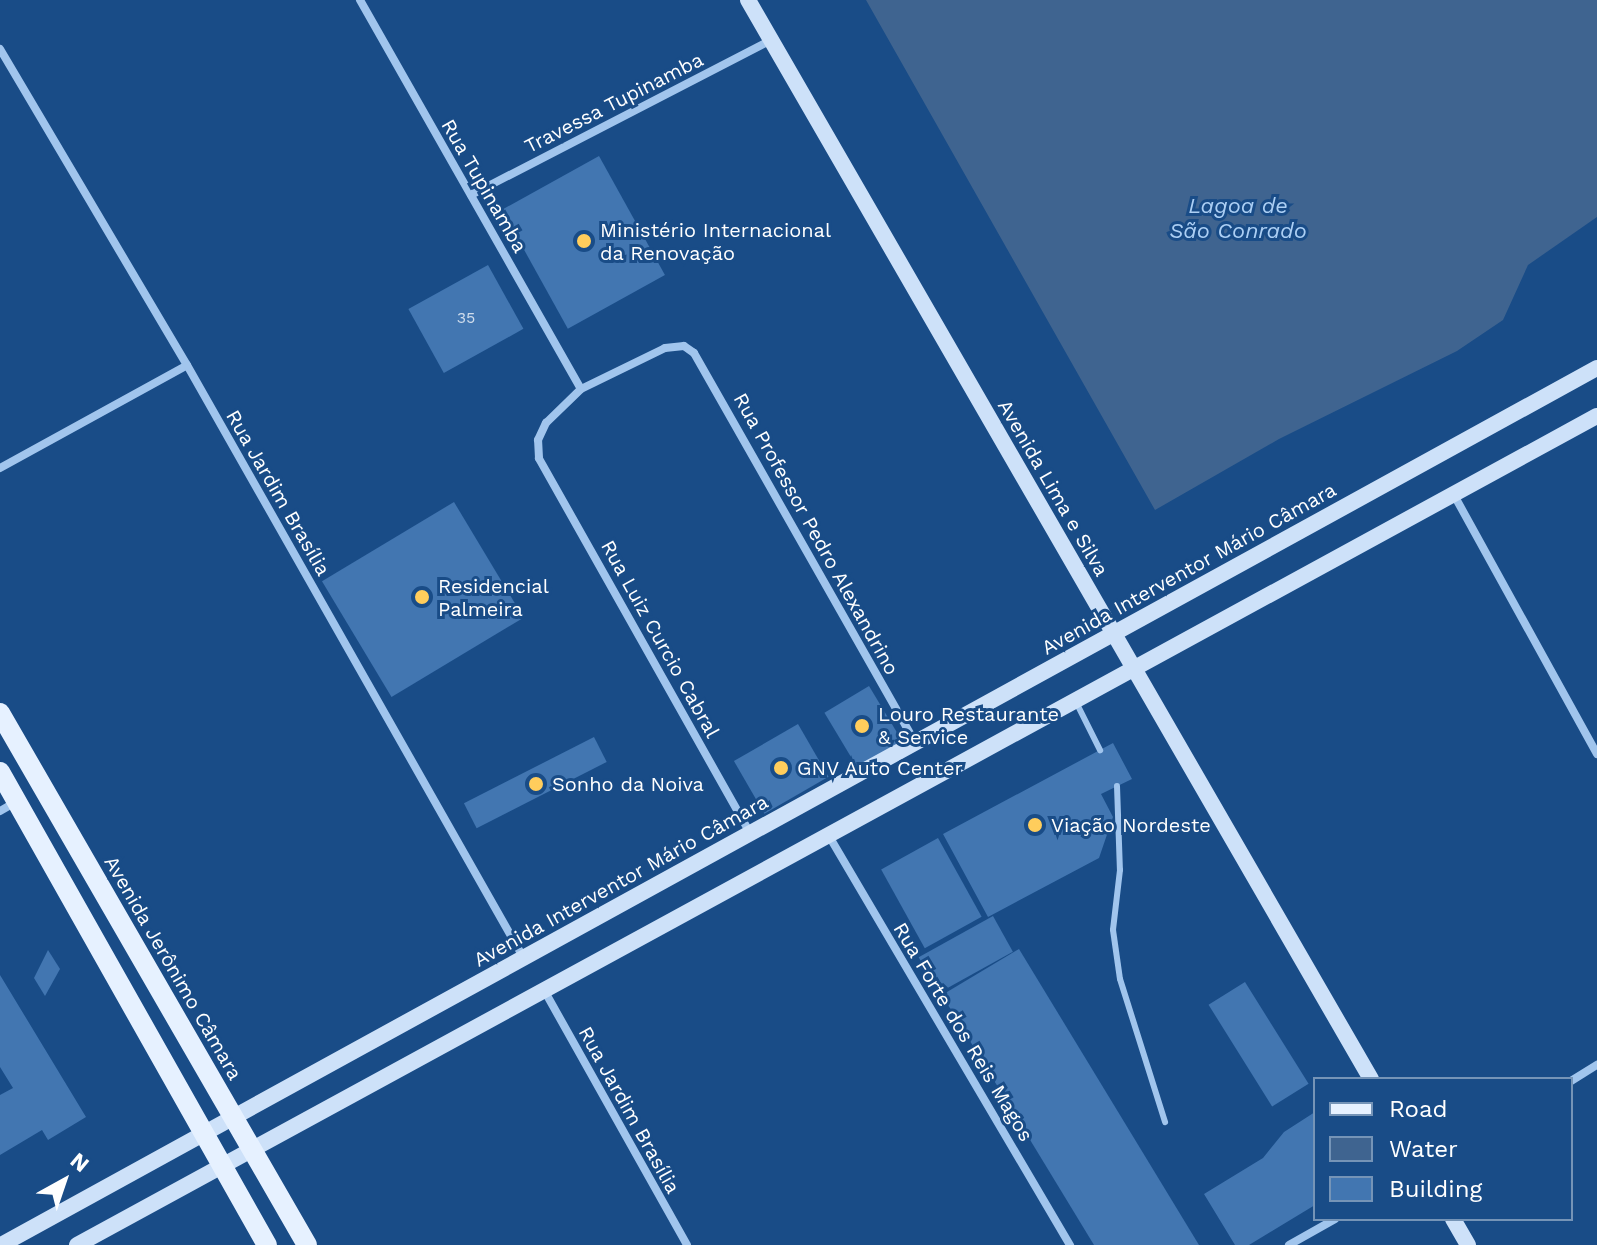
<!DOCTYPE html>
<html>
<head>
<meta charset="utf-8">
<style>
	body { margin:0 }
	#map { position:relative; width:1597px; height:1245px; overflow:hidden; background:#194c87; font-family:"Work Sans",sans-serif }
	div>[style] { position:absolute }
	.water>* { inset:0; background:#3f6490 }
	.building>* { inset:0; background:#4276b1; transform-origin:0 0 }
	.service>* { height:6px; margin:-3px; padding:0 3px; transform-origin:3px; border-radius:3px; background:#a1c5ed }
	.minor>* { height:8px; margin:-4px; padding:0 4px; transform-origin:4px; border-radius:4px; background:#a1c5ed }
	.secondary>* { height:16px; margin:-8px; padding:0 8px; transform-origin:8px; border-radius:8px; background:#cde1f9 }
	.primary>* { height:20px; margin:-10px; padding:0 10px; transform-origin:10px; border-radius:10px; background:#e6f1ff }
	.dots>* { width:22px; height:22px; translate:-50% -50%; box-sizing:border-box; border:4px solid #194c87; border-radius:50% }
	span { translate:-50% -50%; white-space:nowrap; text-align:center; line-height:1.15; -webkit-text-stroke:6px #194c87; paint-order:stroke }
	.number-label { font-size:16px; color:#d0ddec }
	.number-label span { -webkit-text-stroke-width:0 }
	.street-label { font-size:20px; color:#fff }
	.poi-label { font-size:20px; color:#fff }
	.left { translate:0 -50%; text-align:left }
	.water-label { font-size:22px; color:#accff4; font-style:italic }
	.legend { position:absolute; left:1313px; top:1077px; width:260px; height:144px; box-sizing:border-box; background:#194c87; border:2px solid #7594b7; margin:0; padding:10px 14px; list-style:none; font-size:24px; color:#fff }
	.legend li { display:flex; align-items:center; gap:16px; height:40px }
	.legend b { width:40px; border:2px solid #7594b7 }
	.north { position:absolute; left:24px; top:1141px; width:80px; height:80px; -webkit-text-stroke:6px #194c87; paint-order:stroke; rotate:40deg; font-size:22px; font-weight:700; line-height:32px; text-align:center; color:#fff }
	.north::after { content:''; display:block; margin:auto; width:28px; height:36px; background:#fff; clip-path:polygon(50% 0,100% 100%,50% 72%,0 100%) }
</style>
</head>
<body>
<div id="map">
	<div class="water">
		<div style="clip-path:polygon(866px 0,1597px 0,1597px 217px,1528px 265px,1503px 320px,1457px 351px,1279px 439px,1155px 510px)"></div>
	</div>
	<div class="building">
		<div style="left:599px;top:156px;width:136px;height:111px;rotate:61deg"></div>
		<div style="left:488px;top:265px;width:73px;height:91px;rotate:61deg"></div>
		<div style="left:454px;top:502px;width:135px;height:154px;rotate:59deg"></div>
		<div style="left:869px;top:686px;width:64px;height:52px;rotate:59deg"></div>
		<div style="left:798px;top:724px;width:61px;height:74px;rotate:60deg"></div>
		<div style="left:594px;top:737px;width:28px;height:146px;rotate:63deg"></div>
		<div style="clip-path:polygon(1113px 743px,1132px 779px,1101px 794px,1113px 817px,1099px 858px,988px 917px,943px 834px)"></div>
		<div style="left:938px;top:838px;width:90px;height:65px;rotate:61deg"></div>
		<div style="left:993px;top:916px;width:41px;height:85px;rotate:61deg"></div>
		<div style="clip-path:polygon(1019px 949px,1199px 1245px,1094px 1245px,942px 995px)"></div>
		<div style="clip-path:polygon(48px 950px,60px 969px,45px 996px,34px 978px)"></div>
		<div style="clip-path:polygon(0 975px,86px 1117px,48px 1140px,42px 1130px,0 1155px,0 1095px,13px 1088px,0 1067px)"></div>
		<div style="left:1245px;top:982px;width:120px;height:43px;rotate:58deg"></div>
		<div style="clip-path:polygon(1315px 1112px,1315px 1205px,1249px 1245px,1235px 1245px,1204px 1194px,1263px 1158px,1284px 1132px)"></div>
	</div>
	<div class="service">
		<div style="left:1076px;top:702px;width:54px;rotate:63.4deg"></div>
		<div style="left:1117px;top:786px;width:84px;rotate:88deg"></div>
		<div style="left:1120px;top:870px;width:60px;rotate:96.7deg"></div>
		<div style="left:1113px;top:930px;width:49px;rotate:81.9deg"></div>
		<div style="left:1120px;top:979px;width:150px;rotate:72.5deg"></div>
	</div>
	<div class="minor">
		<div style="left:360px;top:0;width:447px;rotate:60.4deg"></div>
		<div style="left:0;top:49px;width:367px;rotate:59.4deg"></div>
		<div style="left:187px;top:365px;width:681px;rotate:60.42deg"></div>
		<div style="left:471px;top:195px;width:338px;rotate:-27.3deg"></div>
		<div style="left:0;top:468px;width:213px;rotate:-28.8deg"></div>
		<div style="left:1454px;top:495px;width:296px;rotate:61.1deg"></div>
		<div style="left:0;top:811px;width:20px;rotate:-30deg"></div>
		<div style="left:750px;top:833px;width:430px;rotate:-119.4deg"></div>
		<div style="left:539px;top:458px;width:18px;rotate:-93deg"></div>
		<div style="left:538px;top:440px;width:19px;rotate:-65deg"></div>
		<div style="left:546px;top:423px;width:49px;rotate:-44.2deg"></div>
		<div style="left:581px;top:389px;width:93px;rotate:-26deg"></div>
		<div style="left:665px;top:348px;width:19px;rotate:-6deg"></div>
		<div style="left:684px;top:346px;width:12px;rotate:35deg"></div>
		<div style="left:694px;top:353px;width:447px;rotate:60.4deg"></div>
		<div style="left:829px;top:836px;width:475px;rotate:59.5deg"></div>
		<div style="left:544px;top:990px;width:292px;rotate:60.7deg"></div>
		<div style="left:1571px;top:1081px;width:31px;rotate:-32deg"></div>
		<div style="left:1289px;top:1245px;width:53px;rotate:-29.5deg"></div>
	</div>
	<div class="secondary">
		<div style="left:748px;top:0;width:1246px;rotate:60deg"></div>
		<div style="left:1453px;top:1219px;width:30px;rotate:60deg"></div>
		<div style="left:1px;top:1245px;width:1821px;rotate:-28.79deg"></div>
		<div style="left:77px;top:1245px;width:1731px;rotate:-28.61deg"></div>
	</div>
	<div class="primary">
		<div style="left:0;top:713px;width:614px;rotate:60.01deg"></div>
		<div style="left:0;top:772px;width:543px;rotate:60.56deg"></div>
	</div>
	<div class="dots">
		<div style="left:584px;top:241px;background:#ffcd5c"></div>
		<div style="left:422px;top:597px;background:#ffcd5c"></div>
		<div style="left:862px;top:726px;background:#ffcd5c"></div>
		<div style="left:781px;top:768px;background:#ffcd5c"></div>
		<div style="left:536px;top:784px;background:#ffcd5c"></div>
		<div style="left:1035px;top:825px;background:#ffcd5c"></div>
	</div>
	<div class="number-label">
		<span style="left:466px;top:318px">35</span>
	</div>
	<div class="street-label">
		<span style="left:614px;top:103px;rotate:-27deg">Travessa Tupinamba</span>
		<span style="left:484px;top:186px;rotate:60deg">Rua Tupinamba</span>
		<span style="left:1053px;top:488px;rotate:60deg">Avenida Lima e Silva</span>
		<span style="left:278px;top:493px;rotate:60deg">Rua Jardim Brasília</span>
		<span style="left:816px;top:534px;rotate:61deg">Rua Professor Pedro Alexandrino</span>
		<span style="left:1189px;top:569px;rotate:-29deg">Avenida Interventor Mário Câmara</span>
		<span style="left:660px;top:639px;rotate:61deg">Rua Luiz Curcio Cabral</span>
		<span style="left:621px;top:881px;rotate:-29deg">Avenida Interventor Mário Câmara</span>
		<span style="left:173px;top:968px;rotate:60deg">Avenida Jerônimo Câmara</span>
		<span style="left:963px;top:1032px;rotate:59deg">Rua Forte dos Reis Magos</span>
		<span style="left:629px;top:1110px;rotate:61deg">Rua Jardim Brasília</span>
	</div>
	<div class="poi-label">
		<span class="left" style="left:600px;top:242px">Ministério Internacional<br>da Renovação</span>
		<span class="left" style="left:438px;top:598px">Residencial<br>Palmeira</span>
		<span class="left" style="left:878px;top:726px">Louro Restaurante<br>&amp; Service</span>
		<span class="left" style="left:797px;top:768px">GNV Auto Center</span>
		<span class="left" style="left:552px;top:784px">Sonho da Noiva</span>
		<span class="left" style="left:1051px;top:825px">Viação Nordeste</span>
	</div>
	<div class="water-label">
		<span style="left:1238px;top:218px">Lagoa de<br>São Conrado</span>
	</div>
	<ul class="legend">
	<li><b style="height:10px;background:#e6f1ff"></b>Road</li>
	<li><b style="height:22px;background:#3f6490"></b>Water</li>
	<li><b style="height:22px;background:#4276b1"></b>Building</li>
	</ul>
	<div class="north">N</div>
</div>
</body>
</html>
